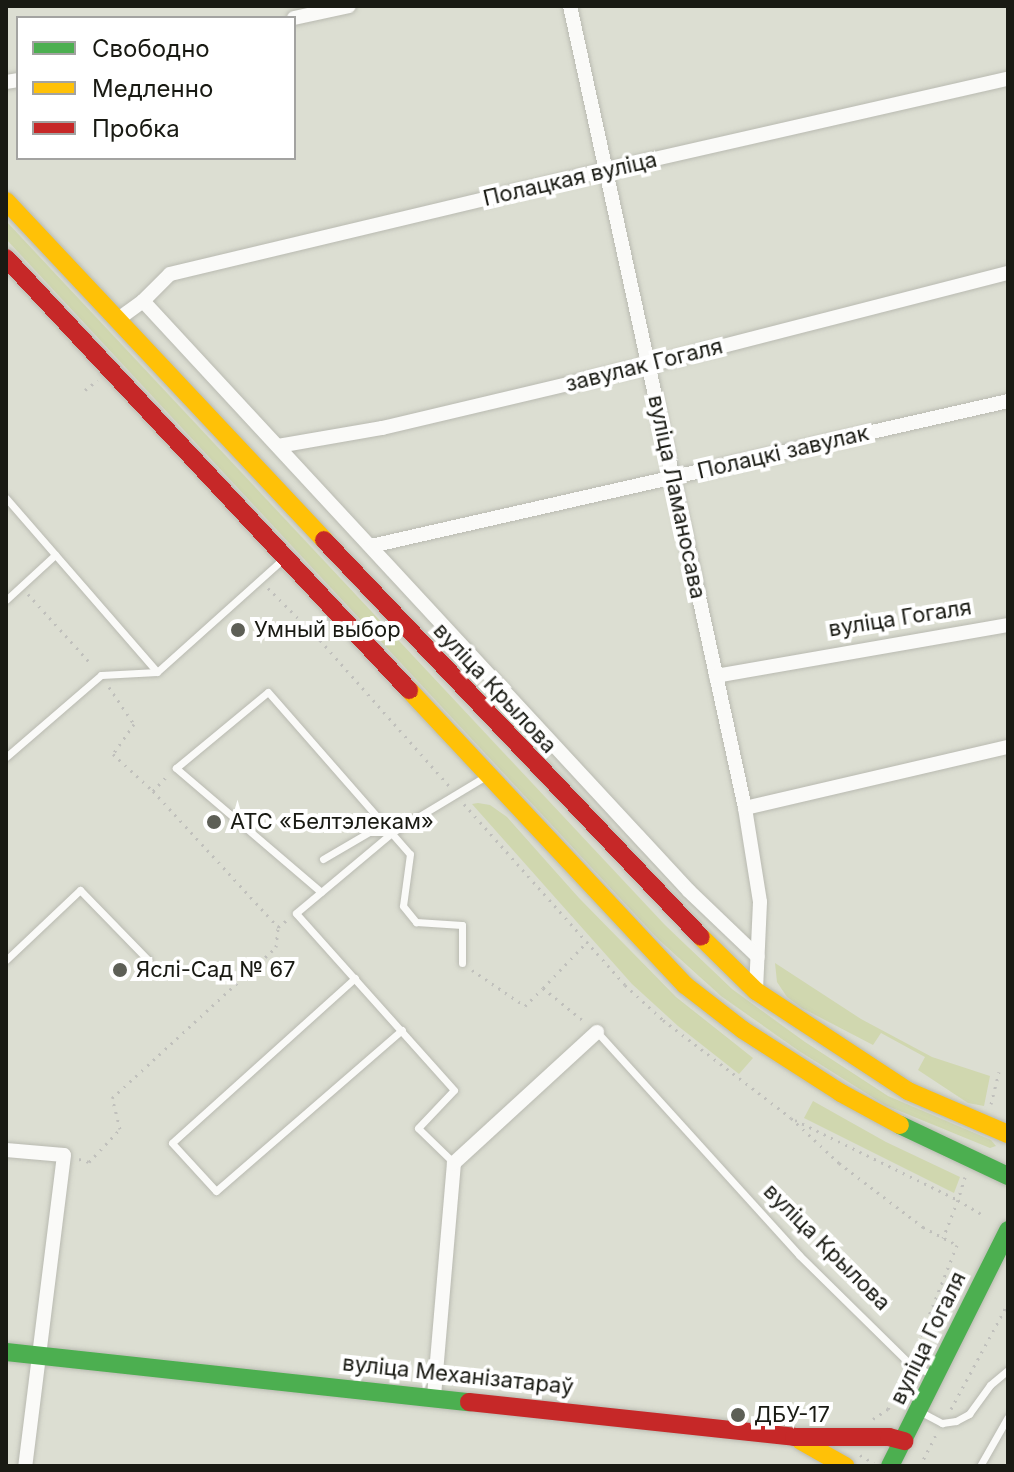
<!DOCTYPE html>
<html>
<head>
<meta charset="utf-8">
<style>
	body { margin:0 }
	#map { position:relative; width:1014px; height:1472px; overflow:hidden; background:#dcded2; font-family:Inter,sans-serif }
	div>[style] { position:absolute }
	.green>* { inset:0; background:#d0d7af }
	.path>* { height:3px; margin-top:-1.5px; transform-origin:0; background:repeating-linear-gradient(90deg,#c0c0bc 0 2px,transparent 0 8px) }
	.roads { filter:drop-shadow(0 0 2px #b9bab1) drop-shadow(0 0 2px #b9bab1) }
	.lane>* { height:7px; margin:-3.5px; padding:0 3.5px; transform-origin:3.5px; border-radius:3.5px; background:#fafaf8 }
	.street>* { height:14px; margin:-7px; padding:0 7px; transform-origin:7px; border-radius:7px; background:#fafaf8 }
	.fast>* { height:18px; margin:-9px; padding:0 9px; transform-origin:9px; border-radius:9px; background:#4caf50 }
	.slow>* { height:18px; margin:-9px; padding:0 9px; transform-origin:9px; border-radius:9px; background:#ffc107 }
	.jam>* { height:18px; margin:-9px; padding:0 9px; transform-origin:9px; border-radius:9px; background:#c62828 }
	.dots>* { width:22px; height:22px; translate:-50% -50%; box-sizing:border-box; border:4px solid #fff; border-radius:50% }
	span { translate:-50% -50%; white-space:nowrap; text-align:center; line-height:1.15; -webkit-text-stroke:8px #fff; paint-order:stroke }
	.street-label { font-size:22px; color:#191a13 }
	.poi-label { font-size:22px; color:#191a13 }
	.left { translate:0 -50%; text-align:left }
	.frame { position:absolute; inset:0; border:8px solid #191a13; pointer-events:none }
	.legend { position:absolute; left:16px; top:16px; width:280px; height:144px; box-sizing:border-box; background:#fff; border:2px solid #a3a3a1; margin:0; padding:10px 14px; list-style:none; font-size:24px; color:#191a13 }
	.legend li { display:flex; align-items:center; gap:16px; height:40px }
	.legend b { width:40px; border:2px solid #a3a3a1 }
</style>
</head>
<body>
<div id="map">
	<div class="green">
		<div style="clip-path:polygon(6px 221px,665px 925px,732px 989px,805px 1042px,888px 1096px,991px 1140px,996px 1146px,990px 1148px,885px 1105px,799px 1051px,721px 996px,658px 939px,6px 239px)"></div>
		<div style="clip-path:polygon(478px 803px,490px 805px,507px 817px,579px 898px,676px 997px,753px 1058px,739px 1074px,678px 1026px,632px 984px,472px 804px)"></div>
		<div style="clip-path:polygon(775px 963px,861px 1019px,932px 1057px,990px 1076px,984px 1106px,968px 1103px,918px 1070px,925px 1057px,881px 1033px,873px 1045px,802px 1008px,787px 997px,777px 982px)"></div>
		<div style="clip-path:polygon(813px 1101px,886px 1142px,960px 1177px,954px 1193px,804px 1118px)"></div>
	</div>
	<div class="path">
		<div style="left:85px;top:390px;width:16px;rotate:-38deg"></div>
		<div style="left:268px;top:588px;width:74px;rotate:45deg"></div>
		<div style="left:320px;top:640px;width:195px;rotate:48.5deg"></div>
		<div style="left:28px;top:594px;width:96px;rotate:48deg"></div>
		<div style="left:109px;top:687px;width:45px;rotate:56deg"></div>
		<div style="left:134px;top:724px;width:37px;rotate:125deg"></div>
		<div style="left:113px;top:754px;width:54px;rotate:42.8deg"></div>
		<div style="left:153px;top:791px;width:21px;rotate:-47deg"></div>
		<div style="left:153px;top:791px;width:185px;rotate:47.4deg"></div>
		<div style="left:278px;top:927px;width:11px;rotate:-38deg"></div>
		<div style="left:464px;top:804px;width:242px;rotate:48.3deg"></div>
		<div style="left:625px;top:985px;width:52px;rotate:42.6deg"></div>
		<div style="left:663px;top:1020px;width:161px;rotate:37.4deg"></div>
		<div style="left:791px;top:1118px;width:66px;rotate:43.2deg"></div>
		<div style="left:839px;top:1163px;width:106px;rotate:37.3deg"></div>
		<div style="left:923px;top:1227px;width:38px;rotate:28deg"></div>
		<div style="left:957px;top:1245px;width:116px;rotate:111.7deg"></div>
		<div style="left:472px;top:970px;width:64px;rotate:34.2deg"></div>
		<div style="left:525px;top:1006px;width:25px;rotate:-45deg"></div>
		<div style="left:543px;top:988px;width:55px;rotate:39.1deg"></div>
		<div style="left:543px;top:988px;width:64px;rotate:-46.3deg"></div>
		<div style="left:991px;top:1104px;width:33px;rotate:-76deg"></div>
		<div style="left:795px;top:1120px;width:182px;rotate:26.1deg"></div>
		<div style="left:958px;top:1200px;width:41px;rotate:111.5deg"></div>
		<div style="left:79px;top:1159px;width:10px;rotate:17deg"></div>
		<div style="left:89px;top:1162px;width:45px;rotate:-46.8deg"></div>
		<div style="left:120px;top:1129px;width:32px;rotate:-104deg"></div>
		<div style="left:112px;top:1098px;width:223px;rotate:-42.6deg"></div>
		<div style="left:276px;top:947px;width:20px;rotate:-84deg"></div>
		<div style="left:965px;top:1177px;width:24px;rotate:107deg"></div>
		<div style="left:958px;top:1200px;width:31px;rotate:31deg"></div>
		<div style="left:951px;top:1409px;width:120px;rotate:-61.7deg"></div>
		<div style="left:873px;top:1419px;width:18px;rotate:-34deg"></div>
		<div style="left:888px;top:1409px;width:39px;rotate:-64deg"></div>
		<div style="left:860px;top:1455px;width:16px;rotate:30deg"></div>
		<div style="left:920px;top:1466px;width:37px;rotate:-63deg"></div>
	</div>
	<div class="roads">
		<div class="lane">
			<div style="left:6px;top:498px;width:230px;rotate:49deg"></div>
			<div style="left:157px;top:672px;width:168px;rotate:-41.9deg"></div>
			<div style="left:6px;top:600px;width:67px;rotate:-42.6deg"></div>
			<div style="left:6px;top:757px;width:125px;rotate:-40.8deg"></div>
			<div style="left:101px;top:675px;width:56px;rotate:-3.1deg"></div>
			<div style="left:323px;top:859px;width:53px;rotate:-30.4deg"></div>
			<div style="left:369px;top:832px;width:24px"></div>
			<div style="left:321px;top:892px;width:191px;rotate:-139.5deg"></div>
			<div style="left:176px;top:768px;width:119px;rotate:-39.6deg"></div>
			<div style="left:268px;top:692px;width:215px;rotate:48.8deg"></div>
			<div style="left:410px;top:854px;width:52px;rotate:97.7deg"></div>
			<div style="left:403px;top:906px;width:21px;rotate:51deg"></div>
			<div style="left:416px;top:922px;width:46px;rotate:3.7deg"></div>
			<div style="left:462px;top:925px;width:38px;rotate:90deg"></div>
			<div style="left:6px;top:960px;width:102px;rotate:-43.4deg"></div>
			<div style="left:80px;top:890px;width:98px;rotate:45.8deg"></div>
			<div style="left:355px;top:978px;width:246px;rotate:138deg"></div>
			<div style="left:172px;top:1143px;width:65px;rotate:47.5deg"></div>
			<div style="left:216px;top:1191px;width:246px;rotate:-40.9deg"></div>
			<div style="left:597px;top:1032px;width:301px;rotate:47.8deg"></div>
			<div style="left:799px;top:1255px;width:154px;rotate:44.5deg"></div>
			<div style="left:909px;top:1363px;width:29px;rotate:27deg"></div>
			<div style="left:454px;top:1163px;width:50px;rotate:-135.8deg"></div>
			<div style="left:418px;top:1128px;width:52px;rotate:-46.5deg"></div>
			<div style="left:454px;top:1090px;width:237px;rotate:-131.8deg"></div>
			<div style="left:296px;top:913px;width:126px;rotate:-39.9deg"></div>
			<div style="left:393px;top:832px;width:109px;rotate:-31.1deg"></div>
			<div style="left:921px;top:1412px;width:24px;rotate:28deg"></div>
			<div style="left:942px;top:1423px;width:14px;rotate:-8deg"></div>
			<div style="left:956px;top:1421px;width:15px;rotate:-28deg"></div>
			<div style="left:969px;top:1414px;width:36px;rotate:-54deg"></div>
			<div style="left:990px;top:1385px;width:23px;rotate:-40deg"></div>
			<div style="left:980px;top:1466px;width:56px;rotate:-60.3deg"></div>
		</div>
		<div class="street">
			<div style="left:570px;top:6px;width:821px;rotate:77.69deg"></div>
			<div style="left:745px;top:808px;width:95px;rotate:80.9deg"></div>
			<div style="left:760px;top:902px;width:89px;rotate:92.6deg"></div>
			<div style="left:294px;top:18px;width:56px;rotate:-12.3deg"></div>
			<div style="left:6px;top:82px;width:12px;rotate:-9deg"></div>
			<div style="left:143px;top:301px;width:804px;rotate:47.22deg"></div>
			<div style="left:689px;top:891px;width:95px;rotate:43.7deg"></div>
			<div style="left:117px;top:320px;width:32px;rotate:-36deg"></div>
			<div style="left:143px;top:301px;width:38px;rotate:-45deg"></div>
			<div style="left:170px;top:274px;width:448px;rotate:-13.4deg"></div>
			<div style="left:606px;top:170px;width:412px;rotate:-12.8deg"></div>
			<div style="left:278px;top:446px;width:106px;rotate:-9.8deg"></div>
			<div style="left:382px;top:428px;width:274px;rotate:-13.3deg"></div>
			<div style="left:649px;top:365px;width:371px;rotate:-14.4deg"></div>
			<div style="left:371px;top:546px;width:653px;rotate:-12.82deg"></div>
			<div style="left:716px;top:676px;width:296px;rotate:-9.9deg"></div>
			<div style="left:745px;top:808px;width:270px;rotate:-13.1deg"></div>
			<div style="left:6px;top:1150px;width:58px;rotate:4.9deg"></div>
			<div style="left:64px;top:1155px;width:313px;rotate:97.1deg"></div>
			<div style="left:434px;top:1396px;width:234px;rotate:-85.1deg"></div>
			<div style="left:454px;top:1163px;width:194px;rotate:-42.5deg"></div>
		</div>
		<div class="fast">
			<div style="left:900px;top:1125px;width:119px;rotate:25.3deg"></div>
			<div style="left:6px;top:1352px;width:466px;rotate:6.2deg"></div>
			<div style="left:890px;top:1466px;width:264px;rotate:-63.4deg"></div>
		</div>
		<div class="slow">
			<div style="left:6px;top:201px;width:465px;rotate:46.8deg"></div>
			<div style="left:409px;top:690px;width:404px;rotate:46.9deg"></div>
			<div style="left:685px;top:985px;width:73px;rotate:37.8deg"></div>
			<div style="left:743px;top:1030px;width:117px;rotate:32.7deg"></div>
			<div style="left:841px;top:1093px;width:67px;rotate:28.5deg"></div>
			<div style="left:701px;top:937px;width:77px;rotate:44.5deg"></div>
			<div style="left:756px;top:991px;width:182px;rotate:33.3deg"></div>
			<div style="left:908px;top:1091px;width:109px;rotate:23.3deg"></div>
			<div style="left:801px;top:1441px;width:51px;rotate:29.6deg"></div>
		</div>
		<div class="jam">
			<div style="left:6px;top:258px;width:591px;rotate:46.99deg"></div>
			<div style="left:324px;top:540px;width:547px;rotate:46.48deg"></div>
			<div style="left:469px;top:1402px;width:327px;rotate:6.1deg"></div>
			<div style="left:794px;top:1437px;width:95px"></div>
			<div style="left:889px;top:1437px;width:16px;rotate:15deg"></div>
		</div>
	</div>
	<div class="dots">
		<div style="left:238px;top:630px;background:#5d5f56"></div>
		<div style="left:214px;top:822px;background:#5d5f56"></div>
		<div style="left:120px;top:970px;background:#5d5f56"></div>
		<div style="left:738px;top:1415px;background:#5d5f56"></div>
	</div>
	<div class="street-label">
		<span style="left:570px;top:179px;rotate:-13deg">Полацкая вуліца</span>
		<span style="left:644px;top:365px;rotate:-14deg">завулак Гогаля</span>
		<span style="left:783px;top:452px;rotate:-13deg">Полацкі завулак</span>
		<span style="left:677px;top:497px;rotate:78deg">вуліца Ламаносава</span>
		<span style="left:900px;top:618px;rotate:-9deg">вуліца Гогаля</span>
		<span style="left:495px;top:688px;rotate:47deg">вуліца Крылова</span>
		<span style="left:827px;top:1247px;rotate:45deg">вуліца Крылова</span>
		<span style="left:928px;top:1338px;rotate:-64deg">вуліца Гогаля</span>
		<span style="left:458px;top:1375px;rotate:6deg">вуліца Механізатараў</span>
	</div>
	<div class="poi-label">
		<span class="left" style="left:254px;top:630px">Умный выбор</span>
		<span class="left" style="left:230px;top:822px">АТС «Белтэлекам»</span>
		<span class="left" style="left:136px;top:970px">Яслі-Сад № 67</span>
		<span class="left" style="left:754px;top:1415px">ДБУ-17</span>
	</div>
	<div class="frame"></div>
	<ul class="legend">
	<li><b style="height:10px;background:#4caf50"></b>Свободно</li>
	<li><b style="height:10px;background:#ffc107"></b>Медленно</li>
	<li><b style="height:10px;background:#c62828"></b>Пробка</li>
	</ul>
</div>
</body>
</html>
